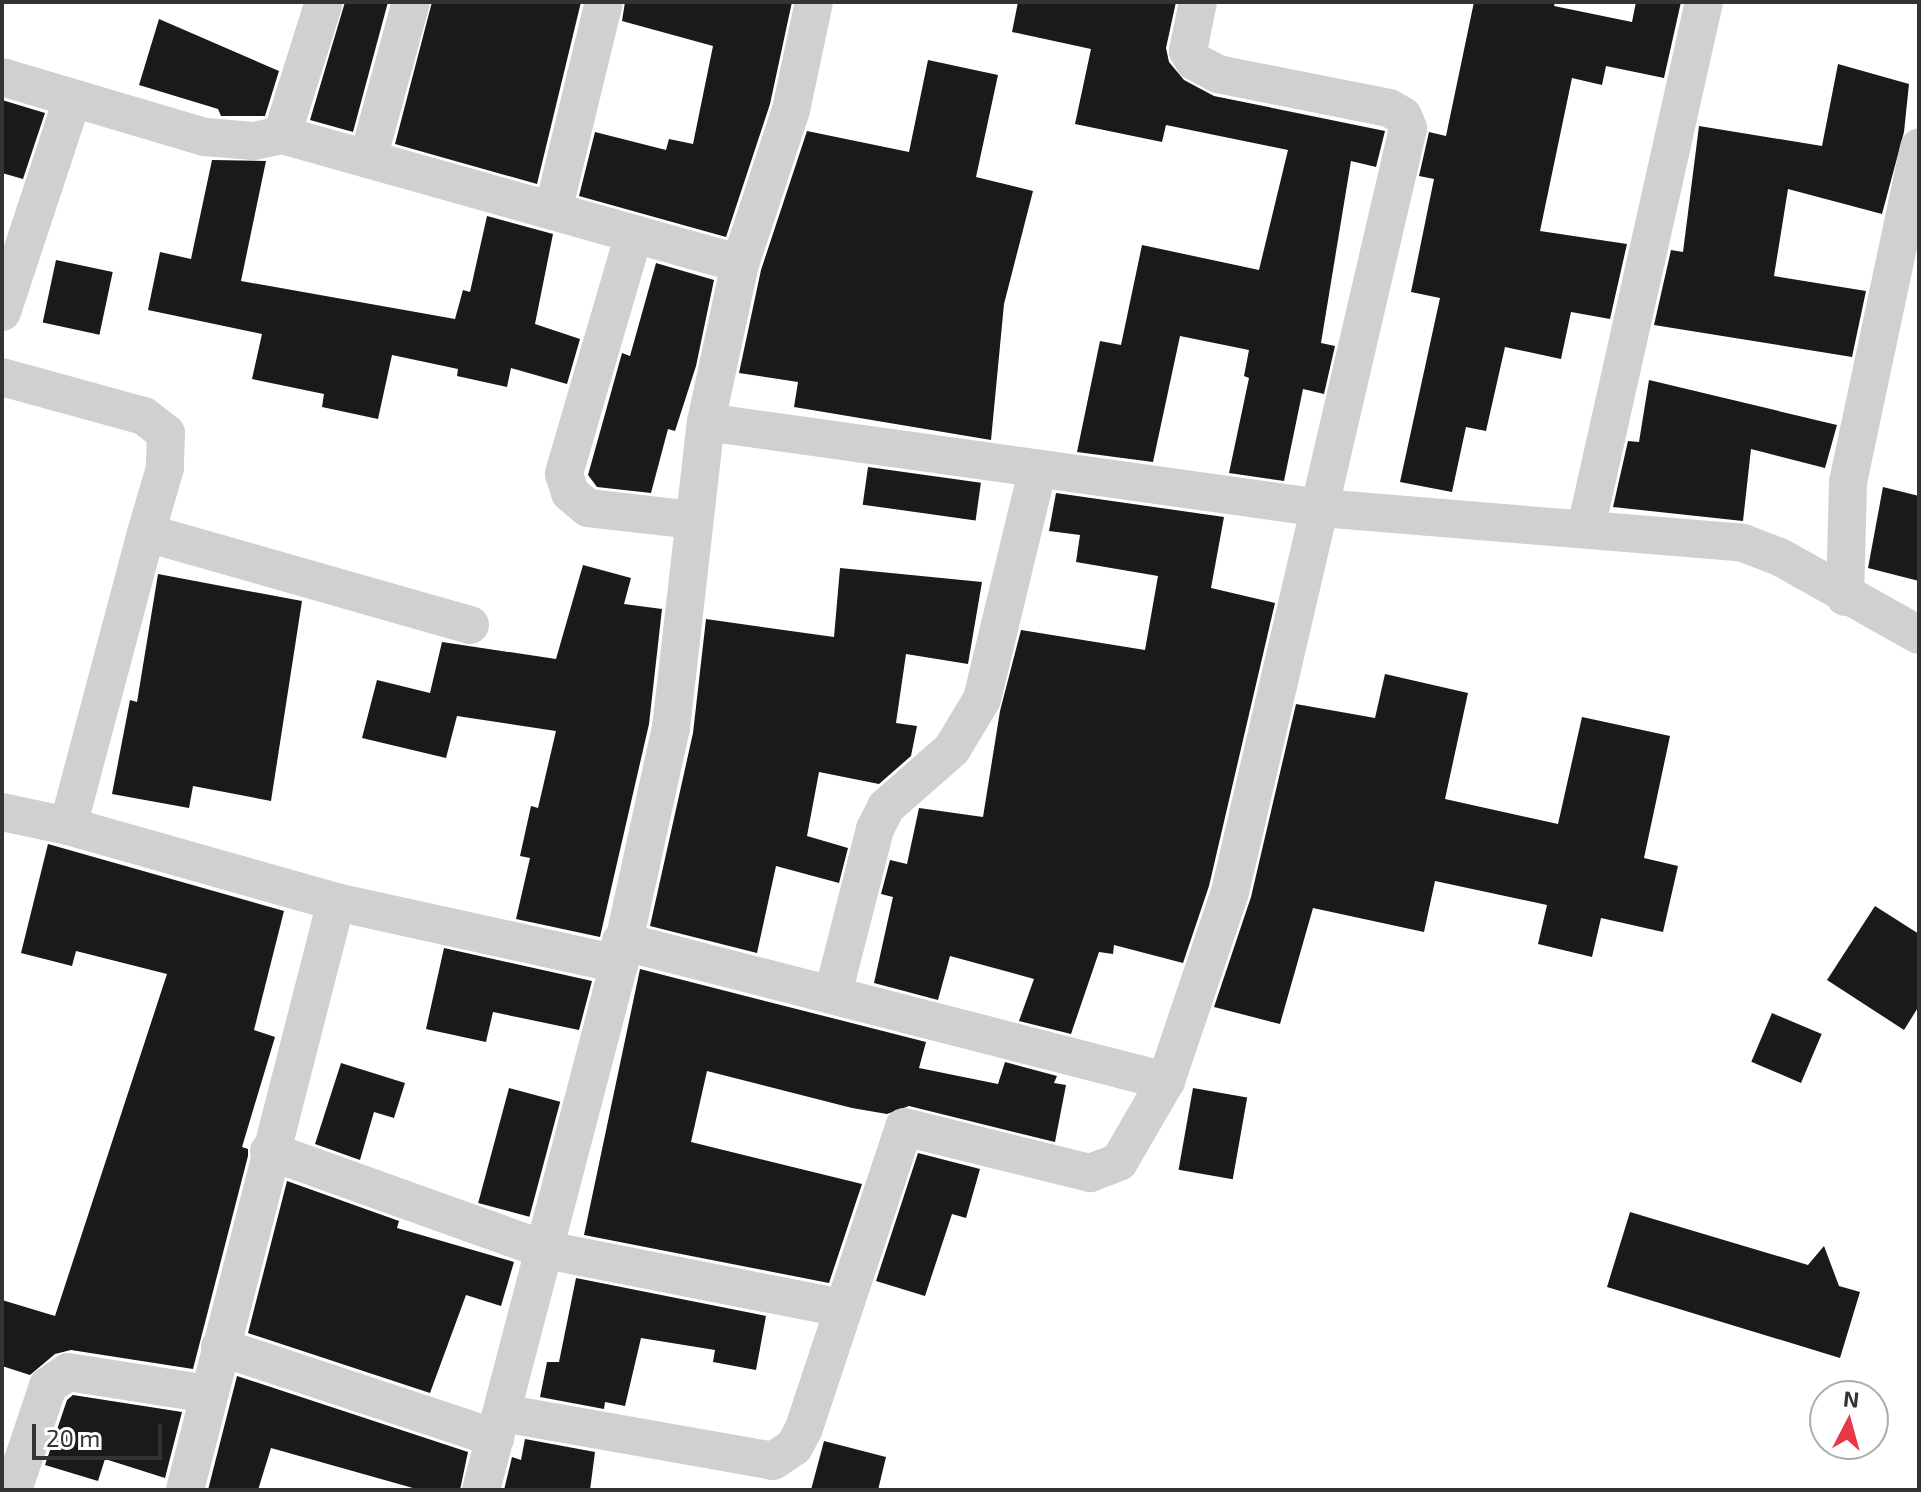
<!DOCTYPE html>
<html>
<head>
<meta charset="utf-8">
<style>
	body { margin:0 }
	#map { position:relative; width:1921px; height:1492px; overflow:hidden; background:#fff; font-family:"Exo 2",sans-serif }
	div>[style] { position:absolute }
	.building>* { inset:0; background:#1a1a1a; transform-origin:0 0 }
	.street>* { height:38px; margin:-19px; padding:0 19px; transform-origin:19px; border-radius:19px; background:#d0d0d0 }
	span { translate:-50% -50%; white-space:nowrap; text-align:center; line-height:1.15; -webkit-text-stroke:8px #fff; paint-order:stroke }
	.frame { position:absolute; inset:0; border:4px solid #333; pointer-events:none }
	.north { position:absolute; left:1809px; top:1380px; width:80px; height:80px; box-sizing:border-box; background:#fff; border:2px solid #adadad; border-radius:50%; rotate:6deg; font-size:22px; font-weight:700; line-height:32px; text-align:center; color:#333 }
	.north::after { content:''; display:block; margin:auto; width:28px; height:36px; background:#e63946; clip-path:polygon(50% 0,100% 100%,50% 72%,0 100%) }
	.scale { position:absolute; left:32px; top:1424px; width:130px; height:36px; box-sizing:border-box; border:4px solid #333; border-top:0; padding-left:10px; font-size:24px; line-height:28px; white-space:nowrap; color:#333; -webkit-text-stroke:6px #fff; paint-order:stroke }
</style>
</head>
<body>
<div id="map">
	<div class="building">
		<div style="clip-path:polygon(345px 2px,388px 2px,353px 132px,310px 120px)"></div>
		<div style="clip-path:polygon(432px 2px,581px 2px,537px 184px,395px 144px)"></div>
		<div style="clip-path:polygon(625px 2px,792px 2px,770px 104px,726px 237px,579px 196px,595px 132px,666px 150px,669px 139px,693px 144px,713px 46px,622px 21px)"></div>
		<div style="clip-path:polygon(1018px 2px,1176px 2px,1166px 48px,1169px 62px,1184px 80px,1214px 96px,1385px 131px,1376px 167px,1351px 161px,1321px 343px,1335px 346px,1324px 394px,1303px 389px,1284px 481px,1229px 473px,1249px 378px,1244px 376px,1249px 350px,1180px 336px,1153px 462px,1077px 452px,1100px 341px,1121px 345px,1142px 245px,1259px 270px,1288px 150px,1166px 125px,1162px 142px,1075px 124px,1091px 49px,1012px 32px)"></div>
		<div style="clip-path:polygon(1474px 2px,1555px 2px,1554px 6px,1632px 22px,1636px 2px,1681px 2px,1664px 78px,1606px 66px,1602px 85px,1572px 78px,1540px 231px,1627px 244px,1610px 319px,1571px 312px,1561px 359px,1505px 347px,1486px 431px,1466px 427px,1452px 492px,1400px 482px,1440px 298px,1411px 292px,1434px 179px,1419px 176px,1429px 132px,1446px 136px)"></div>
		<div style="clip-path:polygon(159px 19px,279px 71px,265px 116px,221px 116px,218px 109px,139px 85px)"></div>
		<div style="clip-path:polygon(928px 60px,998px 75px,976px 177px,1033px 191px,1004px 304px,991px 440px,794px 407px,798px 382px,739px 373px,761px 270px,807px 131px,909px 152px)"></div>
		<div style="clip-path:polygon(1838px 64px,1909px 84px,1904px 132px,1882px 214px,1788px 189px,1774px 276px,1866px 291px,1852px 357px,1654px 325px,1671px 250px,1683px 252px,1699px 126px,1822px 146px)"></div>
		<div style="clip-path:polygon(2px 100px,45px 113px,23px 179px,2px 173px)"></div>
		<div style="clip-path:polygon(212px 160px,266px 161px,241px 281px,455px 319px,463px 290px,470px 292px,487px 216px,553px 234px,535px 324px,580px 339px,567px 384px,511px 368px,507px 387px,457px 376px,458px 369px,392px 355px,378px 419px,322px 407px,324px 394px,252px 379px,262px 334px,148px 310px,160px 252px,191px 259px)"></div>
		<div style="left:56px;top:260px;width:58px;height:64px;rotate:12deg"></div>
		<div style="clip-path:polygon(656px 263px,714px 280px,696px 366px,675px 431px,668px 429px,651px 493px,597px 487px,588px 475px,622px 353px,630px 356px)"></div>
		<div style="clip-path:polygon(1649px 380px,1837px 425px,1825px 468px,1751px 449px,1743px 521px,1613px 507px,1628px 441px,1639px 442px)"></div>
		<div style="left:868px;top:467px;width:114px;height:38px;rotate:8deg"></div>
		<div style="clip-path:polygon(1883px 487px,1919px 496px,1919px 581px,1868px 568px)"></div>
		<div style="clip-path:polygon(1056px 493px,1224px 517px,1211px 588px,1275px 603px,1209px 886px,1183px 963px,1114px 945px,1113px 954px,1099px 952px,1071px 1034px,1019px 1021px,1034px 979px,950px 956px,938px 1000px,874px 983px,893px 897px,881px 894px,890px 860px,907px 864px,919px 808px,983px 817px,1000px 711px,1021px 630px,1145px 650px,1158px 576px,1076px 562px,1080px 535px,1049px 531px)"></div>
		<div style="clip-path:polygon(583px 565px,631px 578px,624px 604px,662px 609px,649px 724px,600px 937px,516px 919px,530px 858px,520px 856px,531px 806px,538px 808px,556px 731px,457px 716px,446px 758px,362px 738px,377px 680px,430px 693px,442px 642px,556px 659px)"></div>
		<div style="clip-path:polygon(840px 568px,982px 582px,968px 664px,906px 654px,896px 723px,917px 726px,911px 756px,879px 784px,819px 772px,807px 836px,848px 848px,839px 883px,776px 866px,757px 953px,650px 926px,693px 733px,706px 619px,834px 637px)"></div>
		<div style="clip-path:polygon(158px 574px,302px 601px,271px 801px,193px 786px,189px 808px,112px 794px,130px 700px,137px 702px)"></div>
		<div style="clip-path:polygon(1385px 674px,1468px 693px,1445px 799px,1558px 824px,1582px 717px,1670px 736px,1644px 858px,1678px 866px,1663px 932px,1601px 918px,1592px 957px,1538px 944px,1547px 905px,1435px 881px,1424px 932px,1313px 908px,1280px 1024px,1214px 1007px,1251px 897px,1296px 704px,1375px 718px)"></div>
		<div style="clip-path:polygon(48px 844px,284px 911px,254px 1030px,275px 1037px,242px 1147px,248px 1149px,248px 1156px,193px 1369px,71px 1350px,55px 1354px,30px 1375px,2px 1366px,2px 1300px,55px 1316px,167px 974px,76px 951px,72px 966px,21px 953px)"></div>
		<div style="clip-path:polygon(1875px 906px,1919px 934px,1919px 1006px,1904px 1030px,1827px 980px)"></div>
		<div style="clip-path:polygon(444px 948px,592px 981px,579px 1030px,493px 1012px,486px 1042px,426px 1029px)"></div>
		<div style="clip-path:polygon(640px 969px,926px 1042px,919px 1068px,998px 1084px,1005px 1062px,1057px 1076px,1054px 1083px,1066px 1085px,1055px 1142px,909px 1106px,887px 1114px,852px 1108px,707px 1071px,691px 1142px,862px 1184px,829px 1283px,584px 1235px)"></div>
		<div style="left:1772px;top:1013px;width:54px;height:53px;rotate:23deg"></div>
		<div style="clip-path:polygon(341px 1063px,405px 1083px,394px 1118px,374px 1112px,360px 1160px,315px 1144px)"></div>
		<div style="left:509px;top:1088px;width:53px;height:119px;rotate:15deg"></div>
		<div style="left:1193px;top:1088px;width:55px;height:83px;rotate:10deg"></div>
		<div style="clip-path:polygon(918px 1153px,980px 1169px,966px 1218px,952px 1214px,925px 1296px,876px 1281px)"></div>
		<div style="clip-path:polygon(287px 1181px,399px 1221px,397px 1228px,514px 1262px,501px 1306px,466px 1295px,430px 1393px,248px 1333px)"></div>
		<div style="clip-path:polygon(1630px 1212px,1808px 1265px,1824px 1246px,1839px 1286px,1860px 1292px,1840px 1358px,1607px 1287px)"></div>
		<div style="clip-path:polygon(576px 1278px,766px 1316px,756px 1370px,713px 1362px,715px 1350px,641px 1338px,625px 1406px,605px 1402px,604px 1409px,540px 1397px,547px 1362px,559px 1362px)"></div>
		<div style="clip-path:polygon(237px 1376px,468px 1452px,460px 1490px,420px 1490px,271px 1448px,258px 1490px,208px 1490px)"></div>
		<div style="clip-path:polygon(73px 1395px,182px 1412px,165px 1478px,105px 1459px,98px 1481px,45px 1465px,67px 1400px)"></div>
		<div style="clip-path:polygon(525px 1439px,595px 1452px,590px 1490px,504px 1490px,512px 1457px,521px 1460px)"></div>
		<div style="clip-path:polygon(824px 1441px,886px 1457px,878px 1490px,811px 1490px)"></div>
	</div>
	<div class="street">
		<div style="left:2px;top:77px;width:212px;rotate:16.5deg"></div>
		<div style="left:205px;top:137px;width:49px;rotate:4.7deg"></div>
		<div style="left:254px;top:141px;width:29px;rotate:-12deg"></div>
		<div style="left:282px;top:135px;width:476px;rotate:15.7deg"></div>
		<div style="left:282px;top:135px;width:139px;rotate:-72.5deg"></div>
		<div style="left:368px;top:159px;width:163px;rotate:-74.7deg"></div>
		<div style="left:553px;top:211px;width:215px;rotate:-76.3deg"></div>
		<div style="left:634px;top:234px;width:250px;rotate:106.3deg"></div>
		<div style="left:564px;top:474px;width:20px;rotate:72deg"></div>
		<div style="left:570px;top:493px;width:23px;rotate:40deg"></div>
		<div style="left:588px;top:508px;width:107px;rotate:6.5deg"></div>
		<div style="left:2px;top:312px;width:223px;rotate:-71.7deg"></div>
		<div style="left:2px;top:377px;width:147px;rotate:15.4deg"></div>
		<div style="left:144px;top:416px;width:28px;rotate:38deg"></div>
		<div style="left:166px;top:433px;width:35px;rotate:92deg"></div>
		<div style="left:165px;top:468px;width:68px;rotate:106.3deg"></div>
		<div style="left:706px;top:422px;width:621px;rotate:7.96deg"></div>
		<div style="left:1321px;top:508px;width:423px;rotate:4.7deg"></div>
		<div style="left:1743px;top:543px;width:40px;rotate:21deg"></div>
		<div style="left:1780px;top:557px;width:159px;rotate:29.3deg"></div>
		<div style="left:1586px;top:528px;width:539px;rotate:-77.36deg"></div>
		<div style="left:1845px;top:597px;width:115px;rotate:-88.5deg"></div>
		<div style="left:1848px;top:482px;width:342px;rotate:-78deg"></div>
		<div style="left:470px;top:625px;width:337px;rotate:-164.1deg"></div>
		<div style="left:146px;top:533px;width:303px;rotate:104.9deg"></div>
		<div style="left:68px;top:826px;width:279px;rotate:15.8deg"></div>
		<div style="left:336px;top:902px;width:290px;rotate:12.4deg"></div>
		<div style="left:2px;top:812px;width:67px;rotate:12deg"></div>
		<div style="left:621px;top:941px;width:563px;rotate:14.41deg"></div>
		<div style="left:833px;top:994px;width:170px;rotate:-75.7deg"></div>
		<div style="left:875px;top:829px;width:25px;rotate:-63deg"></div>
		<div style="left:886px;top:807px;width:88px;rotate:-41.3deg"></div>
		<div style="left:952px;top:749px;width:58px;rotate:-59deg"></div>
		<div style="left:982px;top:699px;width:234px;rotate:-76.4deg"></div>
		<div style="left:269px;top:1151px;width:294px;rotate:19.7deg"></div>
		<div style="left:546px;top:1250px;width:301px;rotate:11.1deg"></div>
		<div style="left:220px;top:1347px;width:290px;rotate:18.3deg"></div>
		<div style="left:502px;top:1413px;width:275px;rotate:10deg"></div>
		<div style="left:773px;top:1461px;width:25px;rotate:-34deg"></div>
		<div style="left:794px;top:1447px;width:21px;rotate:-62deg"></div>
		<div style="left:804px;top:1428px;width:317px;rotate:-71.6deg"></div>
		<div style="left:904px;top:1127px;width:192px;rotate:13.9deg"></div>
		<div style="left:1090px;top:1173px;width:31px;rotate:-21deg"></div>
		<div style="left:1119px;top:1162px;width:94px;rotate:-59.9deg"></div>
		<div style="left:1166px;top:1081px;width:200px;rotate:-71.3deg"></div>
		<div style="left:1230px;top:892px;width:784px;rotate:-76.88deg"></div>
		<div style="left:1408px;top:128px;width:13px;rotate:-113deg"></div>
		<div style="left:1403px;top:116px;width:16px;rotate:-150deg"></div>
		<div style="left:1389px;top:108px;width:174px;rotate:-168.8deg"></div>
		<div style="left:1218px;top:74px;width:27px;rotate:-152deg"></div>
		<div style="left:1194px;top:61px;width:12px;rotate:-121deg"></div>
		<div style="left:1188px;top:51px;width:50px;rotate:-78.5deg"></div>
		<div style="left:13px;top:1490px;width:110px;rotate:-71.4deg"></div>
		<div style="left:48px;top:1386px;width:24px;rotate:-35deg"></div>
		<div style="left:68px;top:1372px;width:142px;rotate:8.9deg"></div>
		<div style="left:185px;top:1490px;width:607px;rotate:-75.6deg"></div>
		<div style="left:481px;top:1490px;width:544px;rotate:-75.3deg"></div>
		<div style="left:619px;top:964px;width:242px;rotate:-77.6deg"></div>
		<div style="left:671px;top:728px;width:308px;rotate:-83.5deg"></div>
		<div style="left:706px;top:422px;width:162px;rotate:-77.9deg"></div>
		<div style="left:740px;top:264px;width:162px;rotate:-71.7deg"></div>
		<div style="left:791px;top:110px;width:110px;rotate:-78deg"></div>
	</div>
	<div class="frame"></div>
	<div class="north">N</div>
	<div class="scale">20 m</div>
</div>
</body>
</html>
